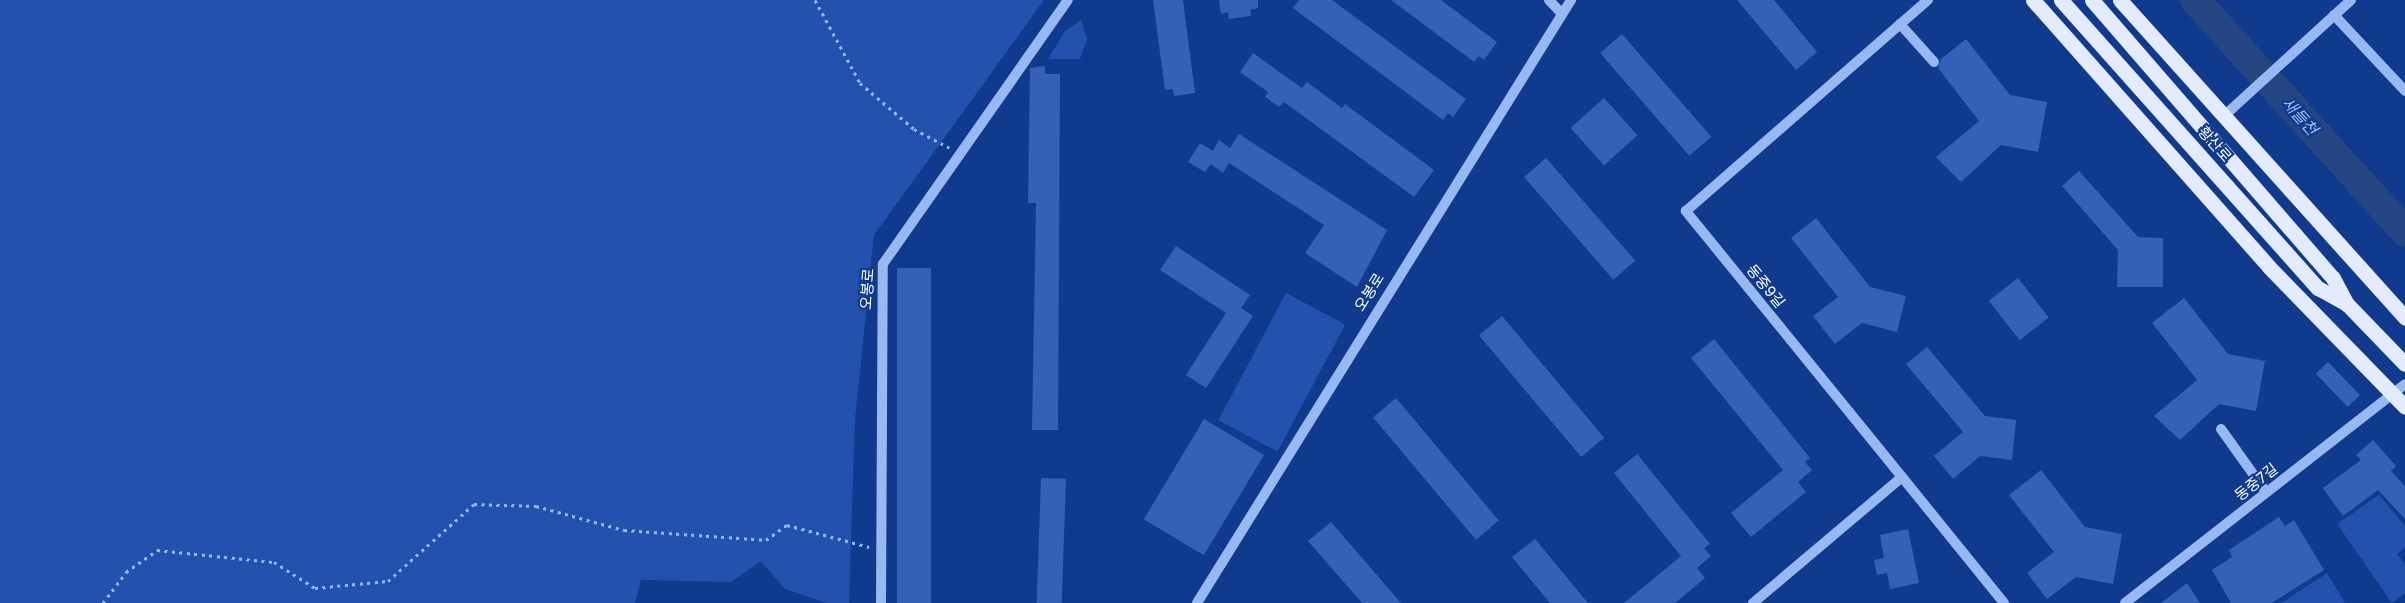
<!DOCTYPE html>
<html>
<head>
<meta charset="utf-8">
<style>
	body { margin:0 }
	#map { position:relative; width:2405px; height:603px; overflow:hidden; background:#103a8d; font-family:Inter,"Noto Sans KR",sans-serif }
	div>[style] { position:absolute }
	.green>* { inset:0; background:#2252ad; transform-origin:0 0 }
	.river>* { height:30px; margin:-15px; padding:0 15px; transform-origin:15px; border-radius:15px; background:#264583 }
	.building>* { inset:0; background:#3461b5; transform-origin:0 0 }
	.path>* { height:3px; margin-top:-1.5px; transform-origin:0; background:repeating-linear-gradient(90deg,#98b8f2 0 3px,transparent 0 7.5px) }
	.minor>* { height:10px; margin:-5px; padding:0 5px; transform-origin:5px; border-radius:5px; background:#98b8f2 }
	.major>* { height:15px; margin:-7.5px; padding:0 7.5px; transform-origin:7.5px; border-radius:7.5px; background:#e4ebff }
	span { translate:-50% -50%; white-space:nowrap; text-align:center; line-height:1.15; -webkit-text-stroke:4.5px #103a8d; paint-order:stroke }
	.street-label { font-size:15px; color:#fff }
	.water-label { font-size:16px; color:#a4c2fa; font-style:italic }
</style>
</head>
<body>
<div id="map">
	<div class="green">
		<div style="clip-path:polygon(0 0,1044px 0,874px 235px,855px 419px,849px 603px,826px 603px,785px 589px,761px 561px,731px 582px,641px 580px,635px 603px,0 603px)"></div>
		<div style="clip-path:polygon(1081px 20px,1087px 39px,1080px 59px,1048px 59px,1065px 31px)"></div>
		<div style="left:1286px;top:293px;width:67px;height:144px;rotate:28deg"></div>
		<div style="clip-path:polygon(2379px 495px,2405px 526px,2405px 547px,2397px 554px,2405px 564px,2405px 593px,2392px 603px,2337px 524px)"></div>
		<div style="clip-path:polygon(2327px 573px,2345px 603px,2281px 603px)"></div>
	</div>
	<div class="river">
		<div style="left:2195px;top:0;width:313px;rotate:47.8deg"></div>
	</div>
	<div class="building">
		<div style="clip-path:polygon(1153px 0,1183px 0,1195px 93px,1174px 96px,1173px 89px,1165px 90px)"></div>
		<div style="clip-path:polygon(1219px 0,1258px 0,1258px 8px,1250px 10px,1251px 16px,1229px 19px,1228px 12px,1221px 14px)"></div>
		<div style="clip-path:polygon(1299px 0,1332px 0,1466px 99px,1453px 117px,1448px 113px,1443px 120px,1293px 8px)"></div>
		<div style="clip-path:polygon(1391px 0,1441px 0,1497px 42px,1484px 60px,1479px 56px,1474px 62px)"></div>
		<div style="clip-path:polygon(1737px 0,1774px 0,1817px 52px,1796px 70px)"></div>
		<div style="left:1622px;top:34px;width:136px;height:29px;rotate:49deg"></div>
		<div style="clip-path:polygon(1966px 39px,2010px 95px,2047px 102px,2038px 152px,2001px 145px,1961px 182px,1936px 157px,1979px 121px,1938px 68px,1941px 59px)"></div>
		<div style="clip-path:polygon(1253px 53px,1302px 88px,1307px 82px,1342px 108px,1345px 104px,1434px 170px,1414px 197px,1284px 102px,1279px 107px,1265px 97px,1268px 92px,1240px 72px)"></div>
		<div style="clip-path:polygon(1045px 66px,1045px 74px,1060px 74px,1058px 430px,1032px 430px,1036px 203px,1028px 203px,1030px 68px)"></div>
		<div style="left:1604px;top:98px;width:50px;height:45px;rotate:48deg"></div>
		<div style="clip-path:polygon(1239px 134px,1387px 230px,1357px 287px,1305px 253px,1324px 225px,1229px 163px,1223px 173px,1211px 164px,1205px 172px,1188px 162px,1200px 143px,1213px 151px,1219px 140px,1230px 148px)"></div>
		<div style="left:1546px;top:158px;width:136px;height:29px;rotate:49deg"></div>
		<div style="clip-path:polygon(2079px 171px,2138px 237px,2163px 238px,2163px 287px,2117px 287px,2118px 250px,2062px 186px)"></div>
		<div style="clip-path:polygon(1816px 218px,1870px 287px,1906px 296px,1897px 332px,1862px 323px,1835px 344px,1813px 316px,1838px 297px,1791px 238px)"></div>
		<div style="clip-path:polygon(1176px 246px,1250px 295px,1241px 308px,1253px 316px,1206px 388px,1186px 375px,1226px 313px,1160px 270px)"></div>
		<div style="left:897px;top:268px;width:34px;height:335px"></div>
		<div style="left:2018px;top:278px;width:50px;height:37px;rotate:52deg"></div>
		<div style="clip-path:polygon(2184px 298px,2228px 354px,2265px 361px,2256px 411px,2219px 404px,2180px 440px,2154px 416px,2197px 380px,2152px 323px)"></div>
		<div style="left:1502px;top:316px;width:159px;height:30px;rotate:50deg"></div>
		<div style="clip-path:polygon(1714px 339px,1810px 458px,1805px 462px,1812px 470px,1798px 482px,1806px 492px,1751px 537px,1731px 513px,1783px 470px,1691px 358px)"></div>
		<div style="clip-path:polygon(1927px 347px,1985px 416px,2016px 420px,2012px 460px,1980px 456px,1953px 479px,1934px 456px,1963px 432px,1906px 364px)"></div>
		<div style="left:2328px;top:362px;width:46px;height:17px;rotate:46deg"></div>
		<div style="left:1396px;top:398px;width:160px;height:30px;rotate:50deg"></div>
		<div style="left:1204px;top:419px;width:70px;height:117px;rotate:31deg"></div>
		<div style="clip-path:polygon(2373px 440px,2396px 466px,2391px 471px,2405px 486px,2405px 519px,2378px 490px,2343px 516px,2323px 488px,2361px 460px,2356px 455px)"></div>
		<div style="clip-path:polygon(1637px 454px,1710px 544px,1704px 548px,1711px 556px,1697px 568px,1705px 578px,1675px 603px,1624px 603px,1681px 556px,1614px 473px)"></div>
		<div style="clip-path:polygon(2041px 470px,2085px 527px,2122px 534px,2113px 584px,2076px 577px,2047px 599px,2027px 573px,2054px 552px,2009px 495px)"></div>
		<div style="left:1041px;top:478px;width:25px;height:125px;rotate:2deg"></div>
		<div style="clip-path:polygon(2279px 517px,2285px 526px,2294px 520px,2324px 570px,2272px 603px,2231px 603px,2212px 570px,2232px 557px,2229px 550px)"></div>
		<div style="clip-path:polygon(1331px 522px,1401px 603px,1362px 603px,1308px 541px)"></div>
		<div style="clip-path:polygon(1908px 529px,1919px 583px,1890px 589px,1887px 573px,1877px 575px,1874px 560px,1884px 558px,1880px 535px)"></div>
		<div style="clip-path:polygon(1535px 539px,1588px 603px,1550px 603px,1512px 557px)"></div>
		<div style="clip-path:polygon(2187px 583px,2200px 603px,2161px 603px)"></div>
	</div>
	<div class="path">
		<div style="left:815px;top:0;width:94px;rotate:61.5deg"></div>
		<div style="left:860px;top:83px;width:71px;rotate:40.4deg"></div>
		<div style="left:914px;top:129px;width:40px;rotate:28deg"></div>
		<div style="left:103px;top:603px;width:39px;rotate:-53deg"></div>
		<div style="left:126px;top:572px;width:38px;rotate:-35deg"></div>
		<div style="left:157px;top:550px;width:118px;rotate:5.9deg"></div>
		<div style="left:274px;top:562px;width:49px;rotate:32.4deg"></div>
		<div style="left:315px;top:588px;width:73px;rotate:-5.5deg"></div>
		<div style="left:388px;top:581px;width:115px;rotate:-41.8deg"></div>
		<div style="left:474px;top:504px;width:62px;rotate:1.8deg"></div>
		<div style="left:536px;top:506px;width:91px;rotate:15.3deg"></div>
		<div style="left:624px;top:530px;width:142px;rotate:4deg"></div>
		<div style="left:766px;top:540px;width:26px;rotate:-36deg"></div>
		<div style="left:787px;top:525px;width:85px;rotate:15deg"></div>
	</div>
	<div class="minor">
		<div style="left:1549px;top:0;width:19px;rotate:47deg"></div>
		<div style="left:2334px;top:15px;width:104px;rotate:46.9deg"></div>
		<div style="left:1900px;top:24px;width:51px;rotate:48.2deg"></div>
		<div style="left:2224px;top:116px;width:172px;rotate:-42.4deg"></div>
		<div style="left:2221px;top:429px;width:77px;rotate:54.5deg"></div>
		<div style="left:1902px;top:477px;width:162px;rotate:51deg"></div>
		<div style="left:881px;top:603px;width:339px;rotate:-89.7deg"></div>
		<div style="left:883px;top:264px;width:322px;rotate:-55deg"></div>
		<div style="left:1197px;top:603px;width:710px;rotate:-58.19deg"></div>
		<div style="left:1753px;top:603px;width:195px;rotate:-40.2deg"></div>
		<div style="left:1902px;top:477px;width:343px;rotate:-129.1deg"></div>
		<div style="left:1686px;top:211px;width:321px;rotate:-41.1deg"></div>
		<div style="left:2125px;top:603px;width:355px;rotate:-38deg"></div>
	</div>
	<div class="major">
		<div style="left:2033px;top:0;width:356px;rotate:48.5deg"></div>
		<div style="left:2269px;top:267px;width:195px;rotate:45.8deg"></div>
		<div style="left:2061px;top:0;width:386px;rotate:48.3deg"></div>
		<div style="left:2318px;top:288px;width:33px;rotate:29deg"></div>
		<div style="left:2092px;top:0;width:368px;rotate:49.1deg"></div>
		<div style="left:2333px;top:278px;width:30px;rotate:62deg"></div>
		<div style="left:2347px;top:304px;width:83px;rotate:46deg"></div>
		<div style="left:2120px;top:0;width:427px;rotate:48.1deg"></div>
	</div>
	<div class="street-label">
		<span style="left:2215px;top:144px;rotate:49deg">황산로</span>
		<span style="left:1766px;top:286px;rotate:51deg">동중9길</span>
		<span style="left:867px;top:289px;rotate:-86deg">오봉로</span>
		<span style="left:1369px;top:292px;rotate:-58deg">오봉로</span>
		<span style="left:2256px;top:482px;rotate:-38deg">동중7길</span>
	</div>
	<div class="water-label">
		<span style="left:2300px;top:116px;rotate:48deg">새들천</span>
	</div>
</div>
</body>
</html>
